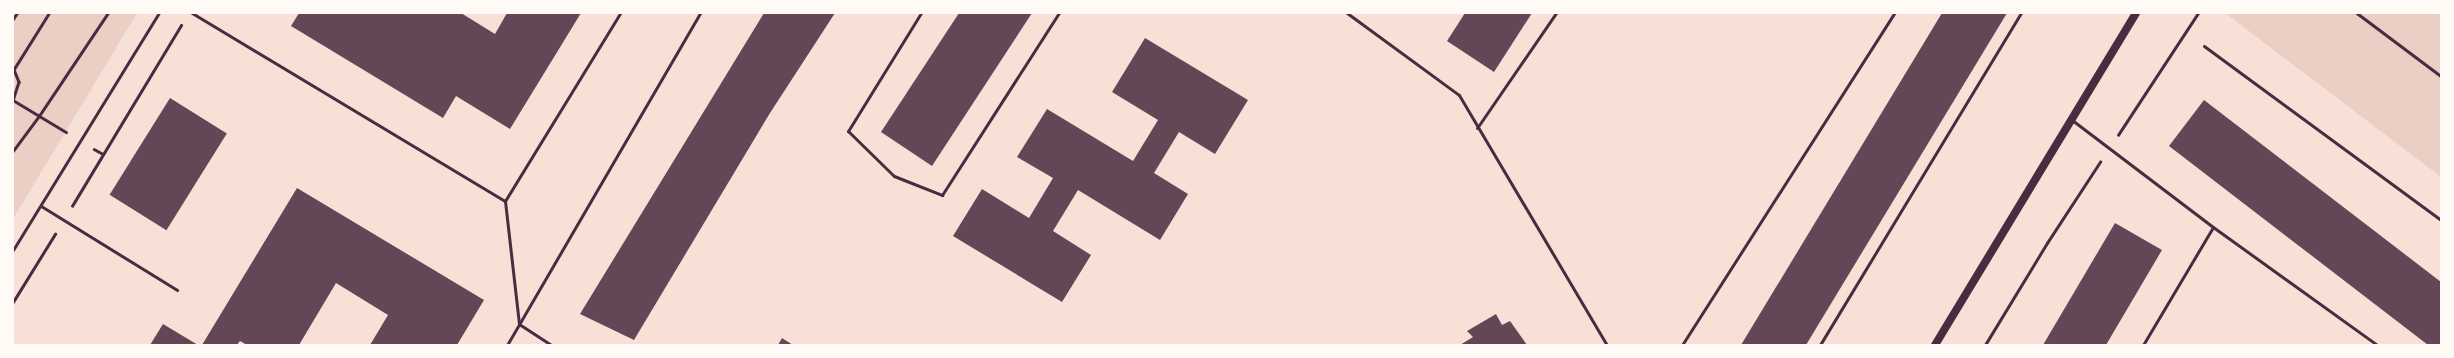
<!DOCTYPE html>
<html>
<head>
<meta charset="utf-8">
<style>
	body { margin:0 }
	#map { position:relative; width:2454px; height:358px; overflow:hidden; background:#f7e1d7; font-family:"Nunito Sans",sans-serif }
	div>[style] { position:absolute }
	.green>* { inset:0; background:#ebcfc5 }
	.building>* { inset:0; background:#644757; transform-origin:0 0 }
	.path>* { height:2.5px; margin:-1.25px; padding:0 1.25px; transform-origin:1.25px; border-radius:1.25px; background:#4a2c40 }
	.service>* { height:3px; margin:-1.5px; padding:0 1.5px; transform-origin:1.5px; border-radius:1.5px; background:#4a2c40 }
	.secondary>* { height:8px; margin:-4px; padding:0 4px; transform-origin:4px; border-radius:4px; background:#4a2c40 }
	span { translate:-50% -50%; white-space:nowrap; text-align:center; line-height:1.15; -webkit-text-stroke:4px #fffaf5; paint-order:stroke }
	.frame { position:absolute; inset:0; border:14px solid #fffaf5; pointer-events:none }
</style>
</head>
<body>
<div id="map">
	<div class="green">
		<div style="clip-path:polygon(13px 13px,137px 13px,13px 219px)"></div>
		<div style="clip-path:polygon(2225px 13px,2441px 13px,2441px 177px)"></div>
	</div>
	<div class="building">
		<div style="clip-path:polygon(299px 13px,461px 13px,495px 34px,507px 13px,581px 13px,510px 129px,456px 96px,443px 118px,291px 26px)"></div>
		<div style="clip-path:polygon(764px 13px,835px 13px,770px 113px,634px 340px,580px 314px)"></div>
		<div style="clip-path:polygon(959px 13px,1032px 13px,932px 166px,881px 132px)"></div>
		<div style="clip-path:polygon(1465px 13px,1532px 13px,1494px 72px,1447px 41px)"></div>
		<div style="clip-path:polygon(1942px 13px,2007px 13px,1806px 345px,1741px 345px)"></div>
		<div style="clip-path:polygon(1145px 38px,1248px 100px,1215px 154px,1179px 132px,1154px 173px,1188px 194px,1160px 240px,1078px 190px,1053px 231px,1091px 255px,1062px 302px,953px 236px,982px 189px,1029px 218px,1053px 178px,1017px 157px,1047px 109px,1133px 161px,1158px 120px,1112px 92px)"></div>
		<div style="left:170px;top:98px;width:67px;height:114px;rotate:32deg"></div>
		<div style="clip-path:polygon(2204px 100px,2441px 282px,2441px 345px,2428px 345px,2169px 146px)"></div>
		<div style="clip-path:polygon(297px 188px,484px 300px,457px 345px,370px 345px,388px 315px,336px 283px,299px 345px,247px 345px,240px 341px,237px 345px,202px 345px)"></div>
		<div style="clip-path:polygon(2115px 223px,2162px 250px,2106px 345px,2043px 345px)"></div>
		<div style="clip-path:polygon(1496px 314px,1502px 325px,1510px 321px,1527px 345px,1460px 345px,1473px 337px,1467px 331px)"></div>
		<div style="clip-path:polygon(163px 324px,198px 345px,150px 345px)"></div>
		<div style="clip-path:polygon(782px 338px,793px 345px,778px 345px)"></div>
	</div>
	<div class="path">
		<div style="left:2357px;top:13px;width:105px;rotate:36.9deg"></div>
		<div style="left:13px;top:19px;width:7px;rotate:-56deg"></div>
		<div style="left:13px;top:67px;width:16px;rotate:68deg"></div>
		<div style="left:19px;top:82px;width:19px;rotate:108deg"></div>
		<div style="left:13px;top:100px;width:62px;rotate:31.1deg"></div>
		<div style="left:14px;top:69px;width:66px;rotate:-58deg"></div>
		<div style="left:2118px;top:135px;width:146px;rotate:-56.7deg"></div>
		<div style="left:94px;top:149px;width:10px;rotate:29deg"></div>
		<div style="left:13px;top:151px;width:44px;rotate:-53.4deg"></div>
		<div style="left:39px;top:116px;width:124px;rotate:-56.2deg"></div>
		<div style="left:72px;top:206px;width:211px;rotate:-58.9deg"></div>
		<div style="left:13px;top:302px;width:80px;rotate:-58.3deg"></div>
		<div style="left:1820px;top:345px;width:388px;rotate:-58.8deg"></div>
		<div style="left:1985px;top:345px;width:119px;rotate:-58.7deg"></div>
		<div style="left:2047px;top:243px;width:97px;rotate:-56.8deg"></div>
	</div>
	<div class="service">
		<div style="left:192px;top:13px;width:365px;rotate:31deg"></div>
		<div style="left:505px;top:201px;width:124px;rotate:83.5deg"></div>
		<div style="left:519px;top:324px;width:38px;rotate:33deg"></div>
		<div style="left:921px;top:13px;width:139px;rotate:121.7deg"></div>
		<div style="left:848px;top:131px;width:64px;rotate:44.4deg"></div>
		<div style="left:894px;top:176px;width:52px;rotate:21.6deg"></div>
		<div style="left:942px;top:195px;width:216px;rotate:-57.3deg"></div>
		<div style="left:1347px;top:13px;width:139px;rotate:36.2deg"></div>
		<div style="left:1459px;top:95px;width:291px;rotate:59.4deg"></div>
		<div style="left:2204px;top:46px;width:294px;rotate:36.3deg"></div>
		<div style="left:2072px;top:120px;width:177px;rotate:37.2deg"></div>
		<div style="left:2213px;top:227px;width:202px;rotate:35.7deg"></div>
		<div style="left:1477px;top:128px;width:140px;rotate:-55.5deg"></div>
		<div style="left:505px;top:201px;width:220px;rotate:-58.5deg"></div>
		<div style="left:41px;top:206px;width:160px;rotate:31.7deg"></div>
		<div style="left:13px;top:250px;width:278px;rotate:-58.4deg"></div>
		<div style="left:507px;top:345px;width:384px;rotate:-59.8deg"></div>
		<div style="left:1682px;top:345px;width:394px;rotate:-57.4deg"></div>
		<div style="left:2143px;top:345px;width:137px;rotate:-59.3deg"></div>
	</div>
	<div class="secondary">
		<div style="left:1935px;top:345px;width:388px;rotate:-58.8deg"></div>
	</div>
	<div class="frame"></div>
</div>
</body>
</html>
